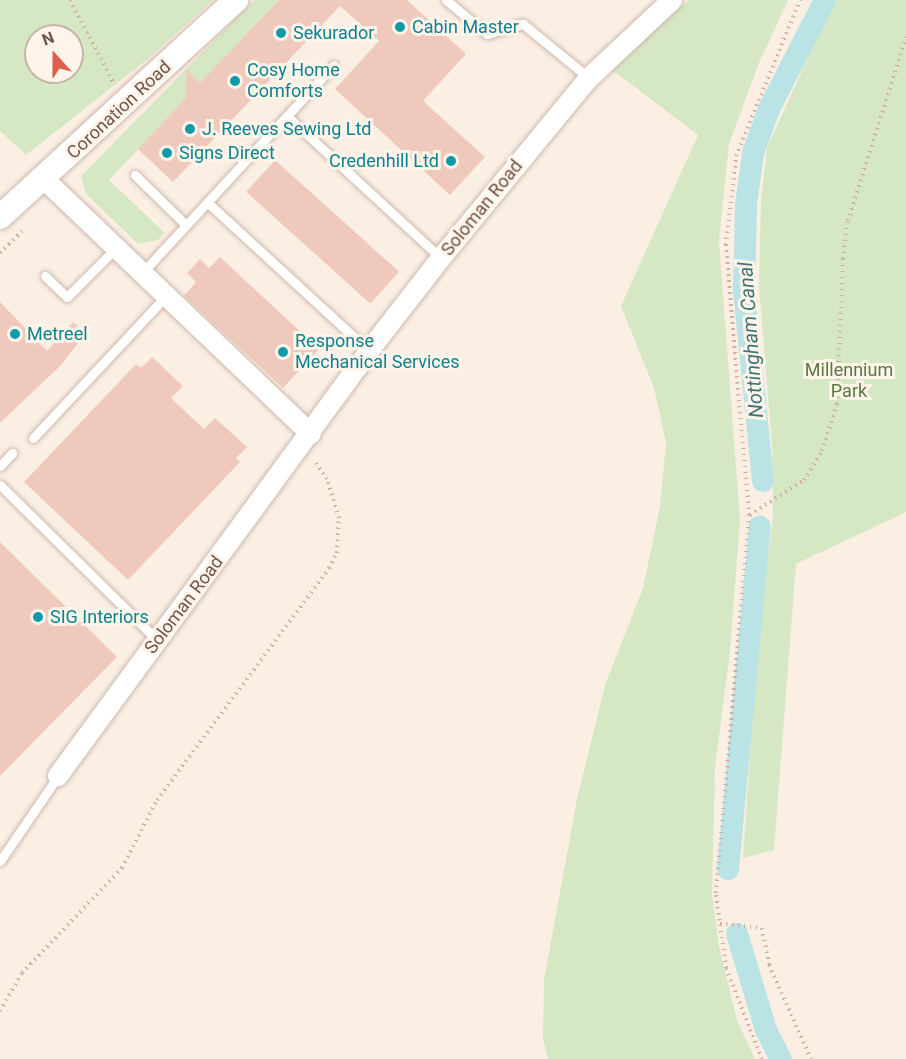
<!DOCTYPE html>
<html>
<head>
<meta charset="utf-8">
<style>
	body { margin:0 }
	#map { position:relative; width:906px; height:1059px; overflow:hidden; background:#fbefe4; font-family:Roboto,sans-serif }
	div>[style] { position:absolute }
	.green>* { inset:0; background:#d6e8c3 }
	.canal>* { height:22px; margin:-11px; padding:0 11px; transform-origin:11px; border-radius:11px; background:#b9e3e4 }
	.building>* { inset:0; background:#efcabc; transform-origin:0 0 }
	.path>* { height:4px; margin-top:-2px; transform-origin:0; background:repeating-linear-gradient(90deg,#d4aea0 0 1.5px,transparent 0 6px) }
	.roads { filter:drop-shadow(0 0 2px #ceb8ae) drop-shadow(0 0 2px #ceb8ae) }
	.service>* { height:9px; margin:-4.5px; padding:0 4.5px; transform-origin:4.5px; border-radius:4.5px; background:#fff }
	.minor>* { height:20px; margin:-10px; padding:0 10px; transform-origin:10px; border-radius:10px; background:#fff }
	.tertiary>* { height:24px; margin:-12px; padding:0 12px; transform-origin:12px; border-radius:12px; background:#fff }
	.dots>* { width:16px; height:16px; translate:-50% -50%; box-sizing:border-box; border:3px solid #fef4e9; border-radius:50% }
	span { translate:-50% -50%; white-space:nowrap; text-align:center; line-height:1.15; -webkit-text-stroke:6px #fef4e9; paint-order:stroke }
	.culture-label { font-size:18px; color:#0d838f }
	.left { translate:0 -50%; text-align:left }
	.right { translate:-100% -50%; text-align:right }
	.street-label { font-size:18px; color:#72544a }
	.park-label { font-size:18px; color:#597843 }
	.water-label { font-size:20px; color:#3f7577; font-style:italic }
	.north { position:absolute; left:24px; top:24px; width:60px; height:60px; box-sizing:border-box; background:#fef4e9; border:2px solid #c6b4a9; border-radius:50%; rotate:339deg; font-size:16px; font-weight:700; line-height:24px; text-align:center; color:#72544a }
	.north::after { content:''; display:block; margin:auto; width:21px; height:27px; background:#e05c4d; clip-path:polygon(50% 0,100% 100%,50% 72%,0 100%) }
</style>
</head>
<body>
<div id="map">
	<div class="green">
		<div style="clip-path:polygon(evenodd,0 0,213px 0,150px 57px,26px 155px,0 131px,0 0,36px 36px,72px 36px,72px 72px,36px 72px,36px 36px)"></div>
		<div style="clip-path:polygon(254px 0,279px 0,109px 180px,165px 233px,158px 240px,138px 244px,86px 194px,81px 176px)"></div>
		<div style="clip-path:polygon(689px 0,788px 0,759px 63px,729px 144px,719px 241px,740px 519px,730px 651px,715px 768px,712px 894px,719px 946px,737px 1020px,755px 1059px,548px 1059px,543px 1039px,544px 980px,577px 799px,605px 685px,643px 588px,660px 507px,666px 443px,654px 388px,621px 306px,698px 135px,610px 68px)"></div>
		<div style="clip-path:polygon(834px 0,906px 0,906px 512px,796px 564px,774px 850px,743px 858px,756px 664px,773px 515px,772px 446px,759px 285px,761px 200px,767px 148px)"></div>
	</div>
	<div class="canal">
		<div style="left:763px;top:481px;width:193px;rotate:-95.7deg"></div>
		<div style="left:744px;top:289px;width:84px;rotate:-88.6deg"></div>
		<div style="left:746px;top:205px;width:52px;rotate:-82.3deg"></div>
		<div style="left:753px;top:153px;width:47px;rotate:-70deg"></div>
		<div style="left:769px;top:109px;width:123px;rotate:-62.8deg"></div>
		<div style="left:728px;top:869px;width:344px;rotate:-84.7deg"></div>
		<div style="left:737px;top:934px;width:100px;rotate:73.2deg"></div>
		<div style="left:766px;top:1030px;width:33px;rotate:63deg"></div>
	</div>
	<div class="building">
		<div style="clip-path:polygon(279px 0,407px 0,466px 54px,423px 101px,485px 157px,450px 195px,335px 89px,379px 41px,340px 6px,173px 182px,138px 149px,186px 98px,186px 69px,200px 83px)"></div>
		<div style="left:275px;top:160px;width:167px;height:43px;rotate:42deg"></div>
		<div style="clip-path:polygon(220px 257px,319px 349px,283px 388px,184px 296px,196px 282px,187px 273px,200px 259px,209px 268px)"></div>
		<div style="clip-path:polygon(0 302px,47px 351px,73px 322px,86px 333px,61px 365px,0 423px)"></div>
		<div style="clip-path:polygon(152px 357px,183px 386px,171px 398px,204px 429px,215px 418px,247px 447px,236px 458px,240px 462px,128px 580px,24px 482px,136px 364px,141px 368px)"></div>
		<div style="clip-path:polygon(0 542px,117px 657px,0 776px)"></div>
	</div>
	<div class="path">
		<div style="left:70px;top:0;width:93px;rotate:62.3deg"></div>
		<div style="left:0;top:253px;width:31px;rotate:-45deg"></div>
		<div style="left:750px;top:515px;width:64px;rotate:-32.9deg"></div>
		<div style="left:804px;top:480px;width:34px;rotate:-58deg"></div>
		<div style="left:822px;top:451px;width:49px;rotate:-72.3deg"></div>
		<div style="left:837px;top:404px;width:145px;rotate:-87.6deg"></div>
		<div style="left:843px;top:259px;width:38px;rotate:-83deg"></div>
		<div style="left:848px;top:221px;width:193px;rotate:-72.5deg"></div>
		<div style="left:720px;top:924px;width:42px;rotate:5.4deg"></div>
		<div style="left:762px;top:928px;width:38px;rotate:79deg"></div>
		<div style="left:769px;top:965px;width:103px;rotate:65.9deg"></div>
		<div style="left:0;top:1011px;width:44px;rotate:-59.9deg"></div>
		<div style="left:22px;top:973px;width:145px;rotate:-46.4deg"></div>
		<div style="left:122px;top:868px;width:76px;rotate:-62.8deg"></div>
		<div style="left:157px;top:800px;width:289px;rotate:-53.4deg"></div>
		<div style="left:329px;top:568px;width:17px;rotate:-62deg"></div>
		<div style="left:337px;top:553px;width:35px;rotate:-87deg"></div>
		<div style="left:339px;top:518px;width:41px;rotate:-107.1deg"></div>
		<div style="left:327px;top:479px;width:23px;rotate:-124deg"></div>
		<div style="left:762px;top:1059px;width:98px;rotate:-111.6deg"></div>
		<div style="left:726px;top:968px;width:76px;rotate:-97.6deg"></div>
		<div style="left:716px;top:893px;width:379px;rotate:-85deg"></div>
		<div style="left:749px;top:515px;width:271px;rotate:-94.9deg"></div>
		<div style="left:726px;top:245px;width:90px;rotate:-83.6deg"></div>
		<div style="left:736px;top:156px;width:169px;rotate:-67.7deg"></div>
	</div>
	<div class="roads">
		<div class="service">
			<div style="left:446px;top:0;width:53px;rotate:39.7deg"></div>
			<div style="left:487px;top:34px;width:37px;rotate:-16deg"></div>
			<div style="left:523px;top:24px;width:85px;rotate:39.3deg"></div>
			<div style="left:287px;top:116px;width:209px;rotate:42.7deg"></div>
			<div style="left:135px;top:175px;width:71px;rotate:44.4deg"></div>
			<div style="left:207px;top:202px;width:220px;rotate:42.6deg"></div>
			<div style="left:141px;top:274px;width:284px;rotate:-47.3deg"></div>
			<div style="left:45px;top:276px;width:30px;rotate:44deg"></div>
			<div style="left:67px;top:297px;width:68px;rotate:-45deg"></div>
			<div style="left:33px;top:438px;width:193px;rotate:-46.9deg"></div>
			<div style="left:0;top:466px;width:18px;rotate:-47deg"></div>
			<div style="left:0;top:485px;width:221px;rotate:44.6deg"></div>
			<div style="left:0;top:861px;width:103px;rotate:-55.7deg"></div>
		</div>
		<div class="minor">
			<div style="left:44px;top:179px;width:369px;rotate:43.7deg"></div>
			<div style="left:58px;top:776px;width:537px;rotate:-53.79deg"></div>
			<div style="left:375px;top:343px;width:108px;rotate:-52.2deg"></div>
			<div style="left:441px;top:258px;width:233px;rotate:-50.6deg"></div>
			<div style="left:589px;top:78px;width:114px;rotate:-43.2deg"></div>
		</div>
		<div class="tertiary">
			<div style="left:0;top:217px;width:321px;rotate:-42.6deg"></div>
		</div>
	</div>
	<div class="dots">
		<div style="left:400px;top:27px;background:#0f9aa8"></div>
		<div style="left:281px;top:33px;background:#0f9aa8"></div>
		<div style="left:235px;top:81px;background:#0f9aa8"></div>
		<div style="left:190px;top:129px;background:#0f9aa8"></div>
		<div style="left:167px;top:153px;background:#0f9aa8"></div>
		<div style="left:451px;top:161px;background:#0f9aa8"></div>
		<div style="left:15px;top:334px;background:#0f9aa8"></div>
		<div style="left:283px;top:352px;background:#0f9aa8"></div>
		<div style="left:38px;top:617px;background:#0f9aa8"></div>
	</div>
	<div class="culture-label">
		<span class="left" style="left:412px;top:27px">Cabin Master</span>
		<span class="left" style="left:293px;top:33px">Sekurador</span>
		<span class="left" style="left:247px;top:81px">Cosy Home<br>Comforts</span>
		<span class="left" style="left:202px;top:129px">J. Reeves Sewing Ltd</span>
		<span class="left" style="left:179px;top:153px">Signs Direct</span>
		<span class="right" style="left:439px;top:161px">Credenhill Ltd</span>
		<span class="left" style="left:27px;top:334px">Metreel</span>
		<span class="left" style="left:295px;top:352px">Response<br>Mechanical Services</span>
		<span class="left" style="left:50px;top:617px">SIG Interiors</span>
	</div>
	<div class="street-label">
		<span style="left:119px;top:110px;rotate:-43deg">Coronation Road</span>
		<span style="left:482px;top:208px;rotate:-51deg">Soloman Road</span>
		<span style="left:184px;top:605px;rotate:-53deg">Soloman Road</span>
	</div>
	<div class="park-label">
		<span style="left:849px;top:381px">Millennium<br>Park</span>
	</div>
	<div class="water-label">
		<span style="left:751px;top:340px;rotate:-94deg">Nottingham Canal</span>
	</div>
	<div class="north">N</div>
</div>
</body>
</html>
